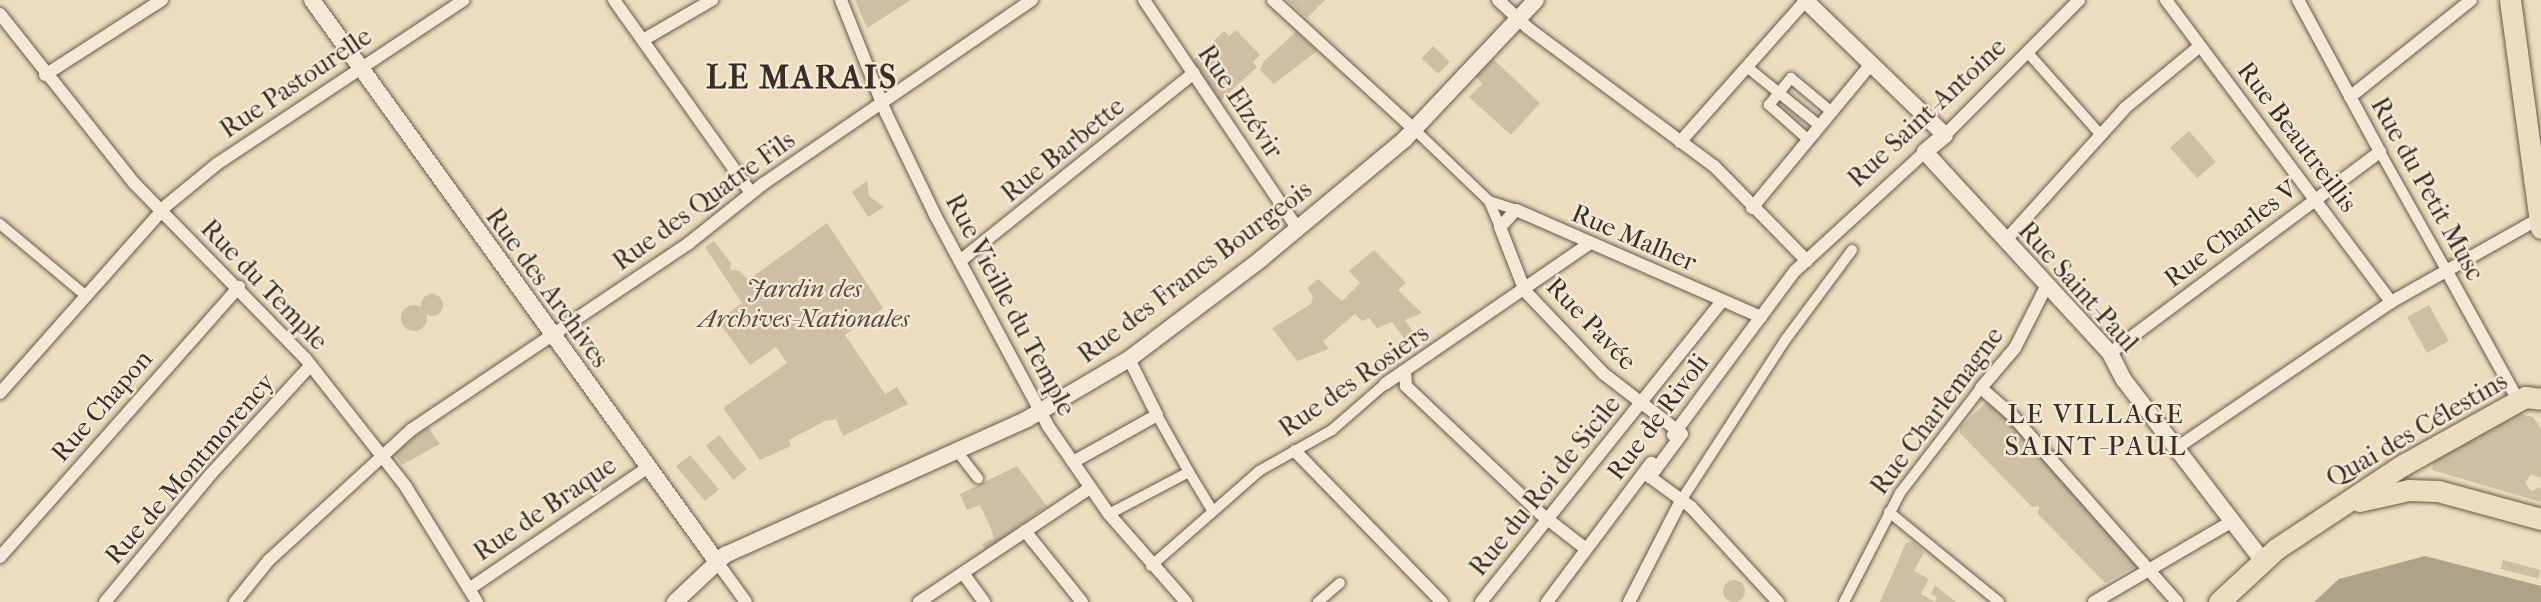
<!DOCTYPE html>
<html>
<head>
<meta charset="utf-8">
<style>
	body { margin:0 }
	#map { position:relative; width:2541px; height:602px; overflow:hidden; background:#ecddbe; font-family:"IM FELL French Canon",serif }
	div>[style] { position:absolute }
	.green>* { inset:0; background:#cebfa4; transform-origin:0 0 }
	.round { border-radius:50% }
	.water>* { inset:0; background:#afa28a }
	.roads { filter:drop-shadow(0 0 2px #665a4b) drop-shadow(0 0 2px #665a4b) }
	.pedestrian>* { height:10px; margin:-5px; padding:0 5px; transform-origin:5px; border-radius:5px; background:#f3e9d5 }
	.minor>* { height:12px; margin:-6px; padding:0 6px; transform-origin:6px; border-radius:6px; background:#f3e9d5 }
	.tertiary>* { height:16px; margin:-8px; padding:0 8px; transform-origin:8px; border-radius:8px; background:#f3e9d5 }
	.primary>* { height:21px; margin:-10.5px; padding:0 10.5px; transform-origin:10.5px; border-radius:10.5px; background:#ecddbe }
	span { translate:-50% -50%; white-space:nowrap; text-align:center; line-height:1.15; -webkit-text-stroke:5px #f3e9d5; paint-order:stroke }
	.street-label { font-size:26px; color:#392e25 }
	.park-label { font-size:26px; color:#574b3e; font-style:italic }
	.neighbourhood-label { font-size:28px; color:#392e25; letter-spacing:2px }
	.district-label { font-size:33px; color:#392e25; font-weight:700; letter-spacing:2px }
</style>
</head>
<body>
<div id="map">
	<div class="green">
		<div style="clip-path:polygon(855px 0,911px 0,867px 28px)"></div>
		<div style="clip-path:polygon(1287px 0,1325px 0,1307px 18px)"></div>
		<div style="clip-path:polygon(1236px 30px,1260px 55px,1253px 62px,1257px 67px,1220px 101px,1193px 61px,1224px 31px,1229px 36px)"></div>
		<div style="clip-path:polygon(1296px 32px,1317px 51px,1274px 84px,1260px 70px,1264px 61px)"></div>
		<div style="left:1433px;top:46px;width:23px;height:17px;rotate:43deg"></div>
		<div style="clip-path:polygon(1493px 59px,1540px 103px,1511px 135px,1469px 97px,1482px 84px,1476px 76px)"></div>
		<div style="left:2189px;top:131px;width:41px;height:25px;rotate:49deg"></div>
		<div style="clip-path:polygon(867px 181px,869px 196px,884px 207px,868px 217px,852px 192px)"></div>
		<div style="clip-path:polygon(827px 223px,883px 308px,845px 335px,885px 394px,897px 387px,908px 404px,843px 436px,836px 419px,825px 421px,789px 440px,791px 446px,760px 460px,723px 408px,787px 363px,776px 347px,750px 365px,718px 321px,742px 303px,705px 247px,714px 241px,731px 263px,730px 270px,740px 271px,748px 280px)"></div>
		<div style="clip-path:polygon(1374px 250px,1406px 283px,1398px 290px,1422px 313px,1405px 320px,1416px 336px,1407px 342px,1392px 322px,1377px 328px,1369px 318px,1362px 321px,1355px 314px,1323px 341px,1329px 349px,1297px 361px,1272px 328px,1311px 304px,1313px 296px,1307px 288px,1318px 279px,1342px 301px,1360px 283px,1349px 271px)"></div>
		<div class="round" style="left:421px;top:294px;width:22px;height:22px"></div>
		<div style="left:2429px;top:305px;width:41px;height:25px;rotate:61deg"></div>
		<div class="round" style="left:401px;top:305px;width:26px;height:26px"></div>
		<div style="clip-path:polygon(1991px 398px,2100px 520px,2136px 566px,2105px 583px,2038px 514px,2039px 506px,2032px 507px,1960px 433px,1960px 427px)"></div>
		<div style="clip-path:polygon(2519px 414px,2533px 417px,2541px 429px,2541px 478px,2531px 474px,2525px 483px,2531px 491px,2541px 487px,2541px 502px,2432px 470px,2434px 461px)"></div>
		<div style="clip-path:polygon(428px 427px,440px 444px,402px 465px,394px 454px)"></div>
		<div style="left:719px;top:435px;width:44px;height:17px;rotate:51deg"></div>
		<div style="left:690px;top:455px;width:45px;height:18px;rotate:50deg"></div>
		<div style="clip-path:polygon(1017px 466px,1047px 506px,986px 550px,982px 544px,994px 538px,991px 529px,980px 505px,967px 510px,960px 494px)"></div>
		<div style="clip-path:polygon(1913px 542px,1924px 552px,1914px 571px,1929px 579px,1921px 594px,1935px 602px,1937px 597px,1931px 594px,1935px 585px,1956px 602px,1880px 602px,1906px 543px)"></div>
		<div style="left:2503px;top:560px;width:39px;height:9px;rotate:15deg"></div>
		<div class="round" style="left:1723px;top:580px;width:22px;height:22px"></div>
	</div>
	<div class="water">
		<div style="clip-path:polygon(2425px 556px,2541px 586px,2541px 602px,2314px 602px,2339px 579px)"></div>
	</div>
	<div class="roads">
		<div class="pedestrian">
			<div style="left:2029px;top:54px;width:108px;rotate:48.4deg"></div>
			<div style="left:1747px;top:67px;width:87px;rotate:39deg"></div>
			<div style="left:1415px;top:130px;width:103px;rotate:43.8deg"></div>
			<div style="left:1489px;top:201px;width:28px;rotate:67deg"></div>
			<div style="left:1804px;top:136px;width:47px;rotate:-138.5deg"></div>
			<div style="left:1769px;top:105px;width:35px;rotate:-51deg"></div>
			<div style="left:1791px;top:78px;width:47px;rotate:39.8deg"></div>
			<div style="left:2380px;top:152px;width:133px;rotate:60.7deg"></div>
			<div style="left:1489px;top:201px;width:28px;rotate:18deg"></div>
			<div style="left:0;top:224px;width:111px;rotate:39.9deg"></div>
			<div style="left:1157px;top:415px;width:65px;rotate:60.7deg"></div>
			<div style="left:956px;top:450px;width:36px;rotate:52deg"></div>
			<div style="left:1189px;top:472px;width:44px;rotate:58.8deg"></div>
			<div style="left:1682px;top:499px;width:191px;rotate:-57deg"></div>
			<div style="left:1786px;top:339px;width:111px;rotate:-53.4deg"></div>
			<div style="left:1889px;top:512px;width:142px;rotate:39.3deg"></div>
			<div style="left:1109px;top:514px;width:90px;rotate:-27.7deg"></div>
			<div style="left:1151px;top:566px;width:144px;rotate:-41.3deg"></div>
			<div style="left:1259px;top:471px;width:84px;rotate:-29.3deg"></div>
			<div style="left:1332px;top:430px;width:70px;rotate:-41deg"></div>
			<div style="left:1318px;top:602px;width:29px;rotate:-41deg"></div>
			<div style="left:1844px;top:602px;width:123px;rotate:-62.8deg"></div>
			<div style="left:1900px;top:493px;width:133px;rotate:-52.4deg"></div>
		</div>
		<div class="minor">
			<div style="left:614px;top:0;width:237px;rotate:54.6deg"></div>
			<div style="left:841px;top:0;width:122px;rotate:68.3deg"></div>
			<div style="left:886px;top:113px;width:113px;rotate:64.3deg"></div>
			<div style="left:935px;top:215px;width:239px;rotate:61.8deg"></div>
			<div style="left:1048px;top:426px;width:107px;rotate:55.3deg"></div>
			<div style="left:1109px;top:514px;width:117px;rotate:48.8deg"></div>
			<div style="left:1144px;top:0;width:276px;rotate:56.1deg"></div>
			<div style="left:1273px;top:0;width:193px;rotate:42.5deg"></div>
			<div style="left:1498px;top:0;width:41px;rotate:43deg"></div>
			<div style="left:1528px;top:28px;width:232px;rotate:36.6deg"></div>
			<div style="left:1714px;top:166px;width:133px;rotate:45.6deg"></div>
			<div style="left:2166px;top:0;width:377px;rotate:53.3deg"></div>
			<div style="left:0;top:14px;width:216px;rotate:51.6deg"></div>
			<div style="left:134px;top:183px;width:245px;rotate:45.7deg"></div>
			<div style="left:305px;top:358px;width:164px;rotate:51.9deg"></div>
			<div style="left:406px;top:487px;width:135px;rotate:58.3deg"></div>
			<div style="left:643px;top:40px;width:80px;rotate:-30.1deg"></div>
			<div style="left:45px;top:75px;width:139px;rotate:-32.7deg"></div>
			<div style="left:2350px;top:97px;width:155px;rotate:-38.7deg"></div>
			<div style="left:1945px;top:135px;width:190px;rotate:-45.2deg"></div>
			<div style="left:1680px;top:142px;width:190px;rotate:-48.4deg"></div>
			<div style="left:1752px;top:208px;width:188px;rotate:-50.4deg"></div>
			<div style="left:2005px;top:241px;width:179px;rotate:-47.9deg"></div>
			<div style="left:2125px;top:108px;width:97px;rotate:-39.6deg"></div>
			<div style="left:960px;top:261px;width:300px;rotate:-38.8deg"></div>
			<div style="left:2445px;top:268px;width:151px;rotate:61.1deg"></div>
			<div style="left:2047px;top:285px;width:71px;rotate:116.9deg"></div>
			<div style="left:2015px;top:348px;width:52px;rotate:130.4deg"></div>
			<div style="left:1981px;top:388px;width:38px;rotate:41deg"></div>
			<div style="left:2010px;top:413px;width:252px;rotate:48.5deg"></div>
			<div style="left:1761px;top:317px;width:267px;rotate:-156.4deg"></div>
			<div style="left:1516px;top:210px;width:23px;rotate:133deg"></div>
			<div style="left:1500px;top:227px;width:69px;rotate:68.7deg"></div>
			<div style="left:1525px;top:291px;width:115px;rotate:46.4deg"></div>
			<div style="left:1604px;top:374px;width:98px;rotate:37.6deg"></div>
			<div style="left:1682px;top:434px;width:54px;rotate:126.7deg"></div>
			<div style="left:1650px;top:477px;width:51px;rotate:36.2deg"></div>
			<div style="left:1691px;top:507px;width:129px;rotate:47.5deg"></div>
			<div style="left:2110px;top:353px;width:337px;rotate:-36.7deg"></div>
			<div style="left:2380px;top:152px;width:173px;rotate:-118.3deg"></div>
			<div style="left:1405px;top:372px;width:14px;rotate:86deg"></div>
			<div style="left:1406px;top:386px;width:186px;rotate:43.5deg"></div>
			<div style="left:1541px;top:514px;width:57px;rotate:37.9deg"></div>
			<div style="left:1385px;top:384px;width:249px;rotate:-34.5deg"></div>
			<div style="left:0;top:393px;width:251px;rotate:-48.4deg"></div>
			<div style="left:167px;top:205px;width:65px;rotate:-39.4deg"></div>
			<div style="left:217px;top:164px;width:296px;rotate:-33.6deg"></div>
			<div style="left:1673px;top:435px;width:204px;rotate:-53.4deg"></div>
			<div style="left:1795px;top:271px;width:176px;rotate:-42.5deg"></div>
			<div style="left:2178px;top:447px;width:258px;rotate:-34.2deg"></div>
			<div style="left:2391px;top:302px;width:171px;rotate:-29.4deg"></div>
			<div style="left:1295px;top:451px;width:211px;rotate:45.8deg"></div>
			<div style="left:1073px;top:462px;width:96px;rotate:-29.2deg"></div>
			<div style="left:1157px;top:415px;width:63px;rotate:-116.6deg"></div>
			<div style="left:1025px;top:531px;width:91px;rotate:51.2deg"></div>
			<div style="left:0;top:557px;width:361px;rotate:-48.5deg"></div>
			<div style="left:717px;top:562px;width:49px;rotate:54.1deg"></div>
			<div style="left:963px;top:573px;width:36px;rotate:54deg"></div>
			<div style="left:469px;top:589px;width:215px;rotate:-34.2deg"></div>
			<div style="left:105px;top:602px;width:166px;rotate:-50.4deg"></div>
			<div style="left:211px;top:474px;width:147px;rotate:-47.5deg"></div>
			<div style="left:235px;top:602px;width:54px;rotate:-51deg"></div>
			<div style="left:269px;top:560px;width:193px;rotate:-42.5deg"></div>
			<div style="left:411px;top:430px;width:335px;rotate:-33.9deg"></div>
			<div style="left:689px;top:243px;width:95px;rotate:-38.6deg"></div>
			<div style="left:763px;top:184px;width:326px;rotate:-34.4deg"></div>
			<div style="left:919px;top:602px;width:206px;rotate:-33.7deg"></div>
			<div style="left:1481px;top:602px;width:386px;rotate:-51.3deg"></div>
			<div style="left:1547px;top:602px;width:174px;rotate:-53.2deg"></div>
			<div style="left:1629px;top:602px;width:116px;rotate:-62.8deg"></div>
			<div style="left:2094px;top:602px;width:159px;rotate:-30.3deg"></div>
		</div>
		<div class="tertiary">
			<div style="left:312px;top:0;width:693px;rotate:54.22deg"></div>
			<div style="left:1805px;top:0;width:194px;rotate:44deg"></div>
			<div style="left:1945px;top:135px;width:26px;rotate:140deg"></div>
			<div style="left:1925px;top:152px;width:273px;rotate:47.4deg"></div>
			<div style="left:2110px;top:353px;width:30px;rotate:63deg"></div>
			<div style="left:2124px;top:380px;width:227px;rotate:52.5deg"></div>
			<div style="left:675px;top:602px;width:69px;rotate:-43.2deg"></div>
			<div style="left:725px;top:555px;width:331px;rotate:-24.2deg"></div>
			<div style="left:1027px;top:419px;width:118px;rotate:-30.5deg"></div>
			<div style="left:1129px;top:359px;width:166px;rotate:-37.1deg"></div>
			<div style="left:1261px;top:259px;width:186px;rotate:-39.8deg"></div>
			<div style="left:1404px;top:140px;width:192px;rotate:-46.7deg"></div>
		</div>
		<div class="primary">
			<div style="left:2510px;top:0;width:230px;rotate:82.3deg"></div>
			<div style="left:2359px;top:501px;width:51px;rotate:-12.4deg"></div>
			<div style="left:2409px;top:490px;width:29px;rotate:2deg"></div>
			<div style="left:2438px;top:491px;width:107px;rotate:15.2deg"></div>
			<div style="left:2219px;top:602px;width:78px;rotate:-42.9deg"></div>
			<div style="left:2276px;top:549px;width:152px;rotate:-33.5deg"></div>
			<div style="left:2403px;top:465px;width:140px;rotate:-29.1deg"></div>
			<div style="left:2525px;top:397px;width:16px;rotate:7deg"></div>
		</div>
	</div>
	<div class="street-label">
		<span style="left:296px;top:83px;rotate:-34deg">Rue Pastourelle</span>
		<span style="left:1240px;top:102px;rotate:56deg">Rue Elzévir</span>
		<span style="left:1927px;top:113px;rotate:-43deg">Rue Saint-Antoine</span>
		<span style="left:2297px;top:137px;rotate:53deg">Rue Beautreillis</span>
		<span style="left:1063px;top:150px;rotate:-39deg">Rue Barbette</span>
		<span style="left:2427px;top:189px;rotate:61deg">Rue du Petit Musc</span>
		<span style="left:704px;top:201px;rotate:-36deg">Rue des Quatre Fils</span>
		<span style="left:2231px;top:234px;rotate:-37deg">Rue Charles V</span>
		<span style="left:1634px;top:238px;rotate:23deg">Rue Malher</span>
		<span style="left:1195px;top:272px;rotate:-37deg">Rue des Francs Bourgeois</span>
		<span style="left:264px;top:285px;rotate:46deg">Rue du Temple</span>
		<span style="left:2078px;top:287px;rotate:48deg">Rue Saint-Paul</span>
		<span style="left:547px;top:288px;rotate:54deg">Rue des Archives</span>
		<span style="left:1010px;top:305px;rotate:62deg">Rue Vieille du Temple</span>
		<span style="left:1591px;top:324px;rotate:46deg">Rue Pavée</span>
		<span style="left:1354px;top:381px;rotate:-35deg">Rue des Rosiers</span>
		<span style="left:102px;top:406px;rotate:-49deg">Rue Chapon</span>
		<span style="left:1937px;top:411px;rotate:-53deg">Rue Charlemagne</span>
		<span style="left:1658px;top:417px;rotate:-53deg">Rue de Rivoli</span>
		<span style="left:2417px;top:430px;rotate:-30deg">Quai des Célestins</span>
		<span style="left:190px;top:469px;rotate:-49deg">Rue de Montmorency</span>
		<span style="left:1545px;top:486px;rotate:-51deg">Rue du Roi de Sicile</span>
		<span style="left:545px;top:509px;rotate:-34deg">Rue de Braque</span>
	</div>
	<div class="park-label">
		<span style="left:804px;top:304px">Jardin des<br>Archives-Nationales</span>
	</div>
	<div class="neighbourhood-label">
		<span style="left:2096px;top:430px">LE VILLAGE<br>SAINT-PAUL</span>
	</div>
	<div class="district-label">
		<span style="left:802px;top:78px">LE MARAIS</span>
	</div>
</div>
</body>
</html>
